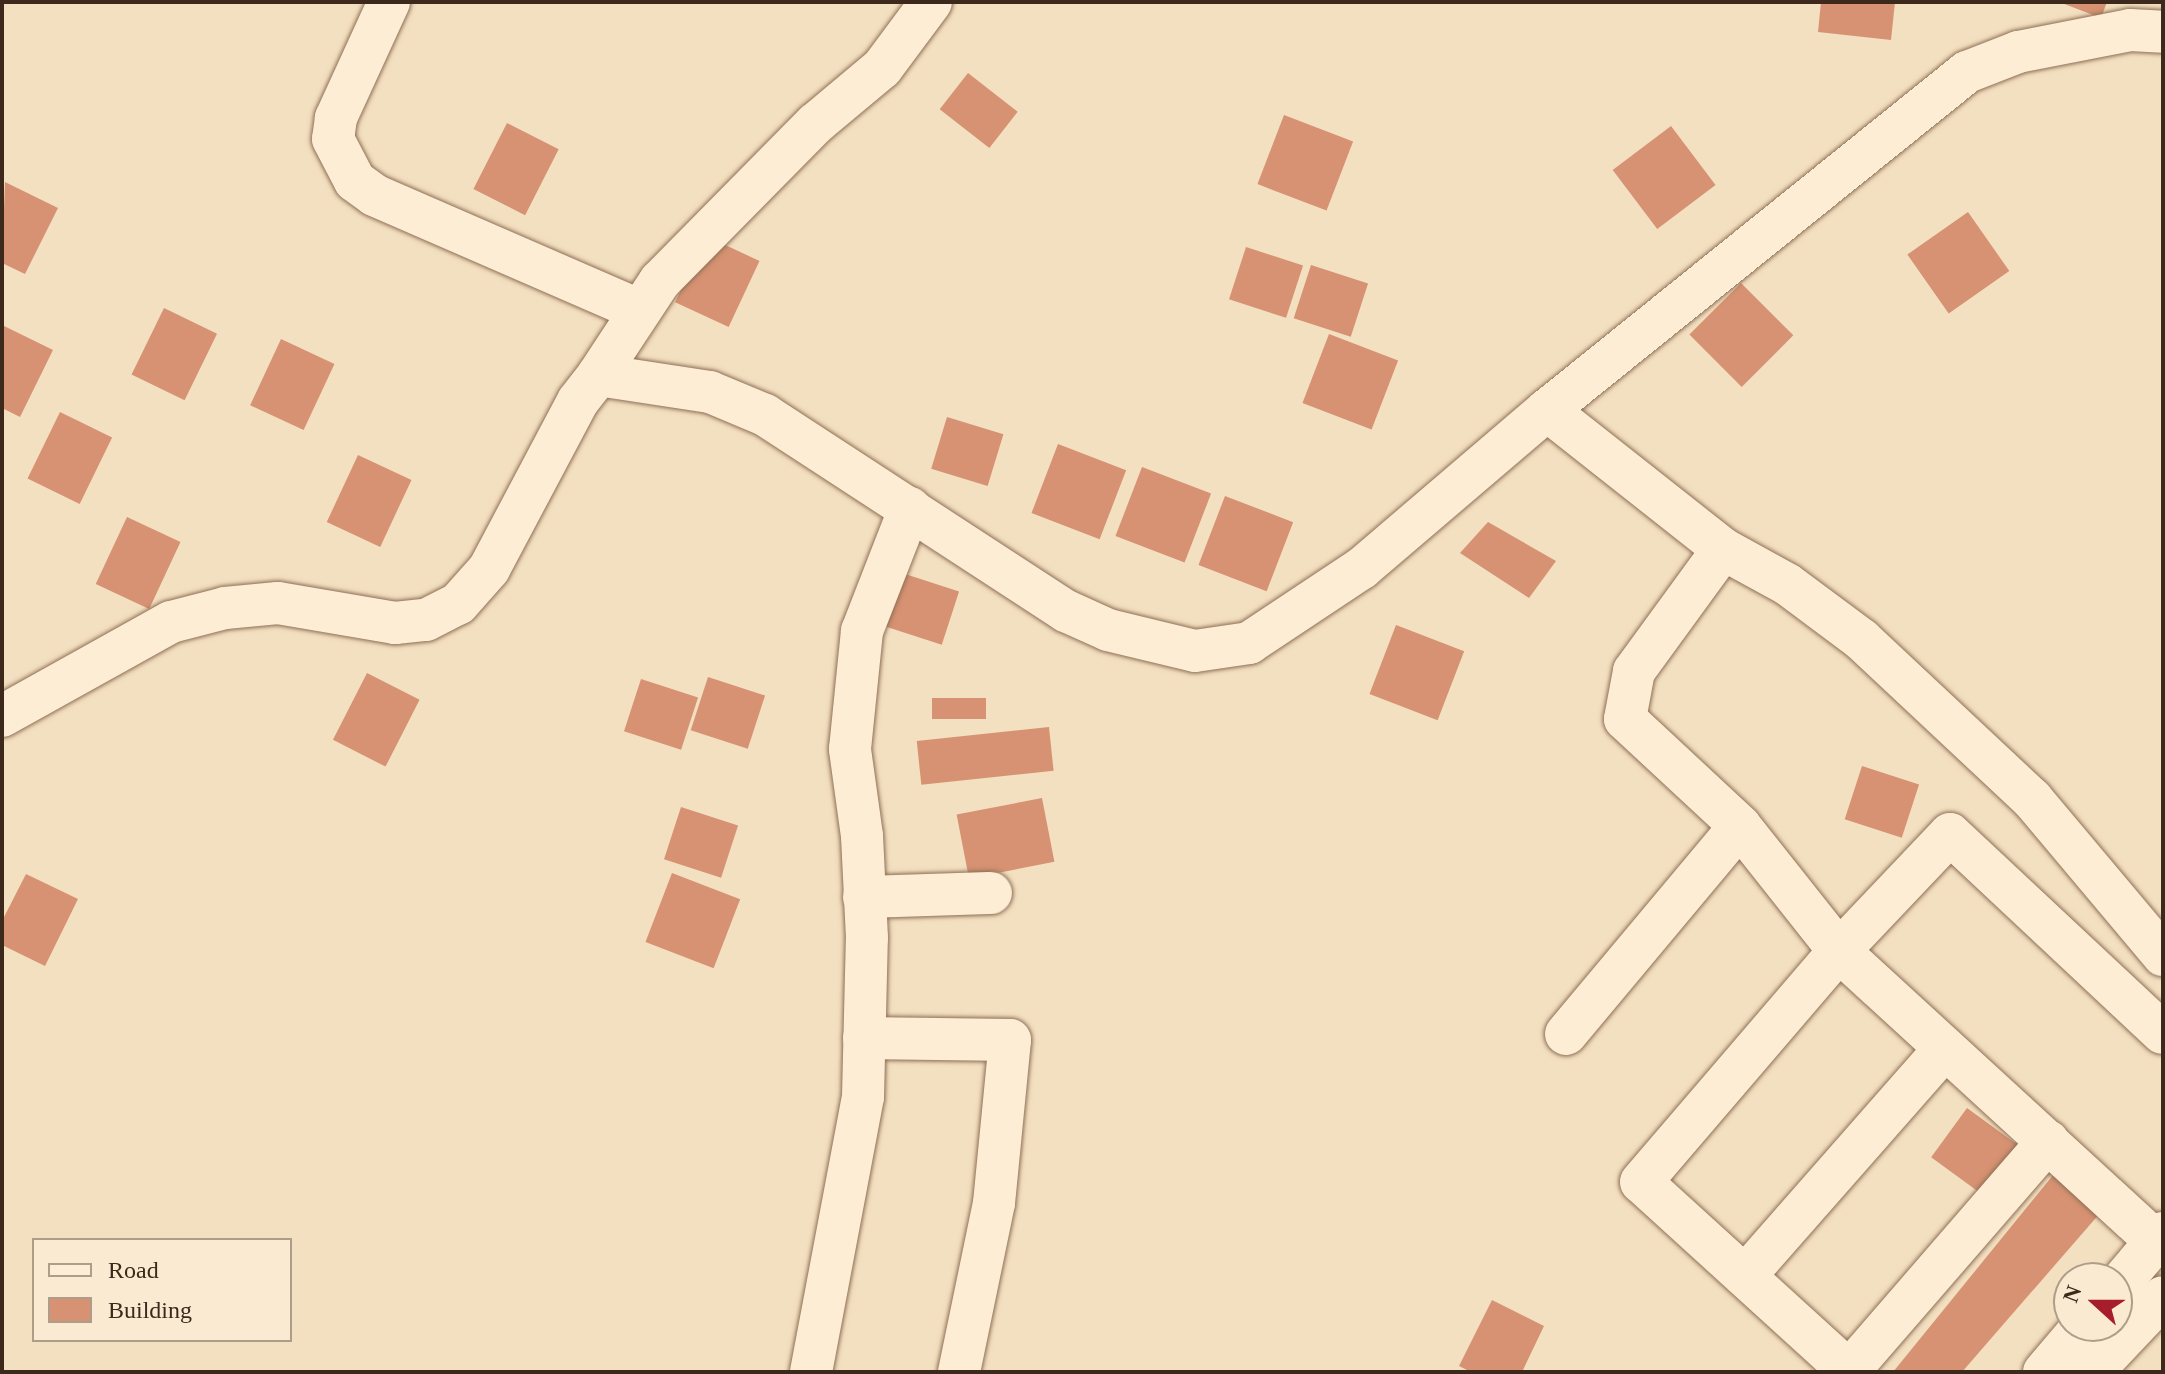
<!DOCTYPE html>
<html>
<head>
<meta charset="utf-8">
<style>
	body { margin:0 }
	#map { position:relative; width:2165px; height:1374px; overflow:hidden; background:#f3e0c0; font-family:"Times New Roman",serif }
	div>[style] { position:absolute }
	.building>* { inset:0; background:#d69272; transform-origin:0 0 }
	.roads { filter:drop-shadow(0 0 2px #8f6f56) drop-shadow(0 0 2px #8f6f56) }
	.minor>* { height:42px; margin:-21px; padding:0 21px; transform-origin:21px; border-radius:21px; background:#fdedd5 }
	span { translate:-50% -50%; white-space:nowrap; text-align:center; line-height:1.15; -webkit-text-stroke:6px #faead1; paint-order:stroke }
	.frame { position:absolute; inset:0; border:4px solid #3d291c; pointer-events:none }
	.legend { position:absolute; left:32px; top:1238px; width:260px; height:104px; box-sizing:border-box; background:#faead1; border:2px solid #ae9d89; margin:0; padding:10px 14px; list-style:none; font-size:24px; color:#3d291c }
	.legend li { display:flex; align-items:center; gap:16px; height:40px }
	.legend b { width:40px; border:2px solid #ae9d89 }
	.north { position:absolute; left:2053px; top:1262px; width:80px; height:80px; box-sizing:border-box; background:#faead1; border:2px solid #ae9d89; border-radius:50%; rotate:291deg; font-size:22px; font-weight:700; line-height:32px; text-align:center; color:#3d291c }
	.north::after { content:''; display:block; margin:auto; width:28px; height:36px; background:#a61e2b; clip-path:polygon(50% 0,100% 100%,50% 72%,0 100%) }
</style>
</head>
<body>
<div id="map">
	<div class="building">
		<div style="clip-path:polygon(1821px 2px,1895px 2px,1891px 40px,1818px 32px)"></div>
		<div style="clip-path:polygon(2059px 2px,2107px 2px,2101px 18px)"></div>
		<div style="left:968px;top:73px;width:63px;height:46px;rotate:38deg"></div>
		<div style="left:1284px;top:115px;width:74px;height:74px;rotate:21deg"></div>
		<div style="left:507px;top:123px;width:58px;height:74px;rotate:27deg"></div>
		<div style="left:1671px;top:126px;width:74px;height:73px;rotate:53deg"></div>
		<div style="clip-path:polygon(5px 182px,58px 208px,25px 274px,2px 263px)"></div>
		<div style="left:1968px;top:212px;width:72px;height:74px;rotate:55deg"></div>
		<div style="left:706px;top:236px;width:59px;height:73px;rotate:25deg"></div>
		<div style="left:1246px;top:247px;width:60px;height:55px;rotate:18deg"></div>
		<div style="left:1311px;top:265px;width:60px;height:56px;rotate:18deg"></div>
		<div style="left:1741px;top:283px;width:74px;height:73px;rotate:45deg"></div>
		<div style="left:164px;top:308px;width:59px;height:74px;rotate:26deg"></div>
		<div style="clip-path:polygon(2px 325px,53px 350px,20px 417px,2px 408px)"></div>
		<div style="left:1329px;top:334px;width:74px;height:74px;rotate:21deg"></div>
		<div style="left:281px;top:339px;width:59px;height:73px;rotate:25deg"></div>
		<div style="left:60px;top:412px;width:58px;height:74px;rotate:26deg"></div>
		<div style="left:947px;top:417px;width:59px;height:54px;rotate:17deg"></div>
		<div style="left:1058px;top:444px;width:73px;height:74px;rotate:21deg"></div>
		<div style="left:358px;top:455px;width:59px;height:74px;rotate:25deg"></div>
		<div style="left:1142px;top:467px;width:74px;height:74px;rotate:21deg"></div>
		<div style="left:1225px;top:496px;width:73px;height:74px;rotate:21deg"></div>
		<div style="left:127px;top:517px;width:59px;height:74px;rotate:25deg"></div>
		<div style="clip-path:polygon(1488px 522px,1556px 561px,1529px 598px,1460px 553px)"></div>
		<div style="left:902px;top:573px;width:60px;height:56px;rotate:18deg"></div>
		<div style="left:1396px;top:625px;width:73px;height:74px;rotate:21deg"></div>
		<div style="left:367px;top:673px;width:59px;height:75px;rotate:27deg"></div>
		<div style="left:708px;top:677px;width:60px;height:56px;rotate:18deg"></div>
		<div style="left:641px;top:679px;width:60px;height:55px;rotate:18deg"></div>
		<div style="left:986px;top:698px;width:21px;height:54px;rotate:90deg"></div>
		<div style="left:1049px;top:727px;width:44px;height:133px;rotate:84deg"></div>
		<div style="left:1862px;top:766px;width:60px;height:56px;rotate:18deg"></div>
		<div style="left:1042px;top:798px;width:65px;height:87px;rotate:79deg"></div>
		<div style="left:681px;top:807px;width:60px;height:55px;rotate:18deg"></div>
		<div style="left:672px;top:873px;width:73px;height:74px;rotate:21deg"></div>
		<div style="clip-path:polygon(26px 874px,78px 899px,45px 966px,2px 945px,2px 921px)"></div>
		<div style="left:1967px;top:1108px;width:67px;height:61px;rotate:36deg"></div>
		<div style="clip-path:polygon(2058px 1169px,2101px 1212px,1962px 1372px,1893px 1372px)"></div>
		<div style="clip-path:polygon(1492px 1300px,1544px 1326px,1522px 1372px,1471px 1372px,1459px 1366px)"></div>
	</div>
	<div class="roads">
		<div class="minor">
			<div style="left:389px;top:2px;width:128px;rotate:114.6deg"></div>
			<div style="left:336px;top:118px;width:21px;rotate:98deg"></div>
			<div style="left:333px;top:139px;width:47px;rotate:62.4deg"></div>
			<div style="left:355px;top:181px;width:24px;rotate:36deg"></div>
			<div style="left:374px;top:195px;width:286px;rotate:23.5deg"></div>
			<div style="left:598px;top:375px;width:113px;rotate:-56.6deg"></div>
			<div style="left:660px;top:281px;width:221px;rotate:-45.4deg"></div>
			<div style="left:815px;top:124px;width:87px;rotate:-39.9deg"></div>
			<div style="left:882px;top:68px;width:82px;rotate:-53.4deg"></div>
			<div style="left:1547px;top:410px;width:224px;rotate:38.3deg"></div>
			<div style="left:1723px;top:549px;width:151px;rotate:126.1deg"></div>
			<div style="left:1634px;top:671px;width:49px;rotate:100.6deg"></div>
			<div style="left:1625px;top:719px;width:157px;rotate:42.9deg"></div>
			<div style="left:1740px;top:826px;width:159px;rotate:51.6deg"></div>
			<div style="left:1839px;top:951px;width:430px;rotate:42.5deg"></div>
			<div style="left:1723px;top:549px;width:73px;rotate:28.7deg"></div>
			<div style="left:1787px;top:584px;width:94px;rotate:36.7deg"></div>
			<div style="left:1862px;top:640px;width:233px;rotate:43.1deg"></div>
			<div style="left:2032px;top:799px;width:204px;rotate:50deg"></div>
			<div style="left:2px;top:716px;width:193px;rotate:-29.1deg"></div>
			<div style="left:171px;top:622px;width:56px;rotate:-14.5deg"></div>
			<div style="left:225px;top:608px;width:53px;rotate:-5.4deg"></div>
			<div style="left:278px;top:603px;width:119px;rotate:9.7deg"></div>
			<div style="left:395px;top:623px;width:31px;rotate:-6deg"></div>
			<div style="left:426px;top:620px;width:36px;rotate:-27deg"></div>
			<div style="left:458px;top:604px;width:47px;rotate:-48.5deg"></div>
			<div style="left:489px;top:569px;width:190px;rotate:-62.1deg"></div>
			<div style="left:578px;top:401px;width:33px;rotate:-52deg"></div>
			<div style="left:598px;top:375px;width:113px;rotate:8.6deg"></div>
			<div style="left:710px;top:392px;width:60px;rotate:22.7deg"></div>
			<div style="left:765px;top:415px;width:359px;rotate:33.1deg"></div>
			<div style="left:1066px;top:611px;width:46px;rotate:24.3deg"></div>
			<div style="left:1108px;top:630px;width:89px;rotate:13.6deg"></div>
			<div style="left:1195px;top:651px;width:55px;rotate:-8.4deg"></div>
			<div style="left:1249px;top:643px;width:136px;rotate:-33.6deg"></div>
			<div style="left:1362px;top:568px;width:243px;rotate:-40.5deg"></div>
			<div style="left:1547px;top:410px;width:539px;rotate:-38.83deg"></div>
			<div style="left:1967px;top:72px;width:55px;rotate:-21.4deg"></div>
			<div style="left:2018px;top:52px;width:114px;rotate:-11.1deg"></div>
			<div style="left:2130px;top:30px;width:33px;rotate:3deg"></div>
			<div style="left:864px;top:897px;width:127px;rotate:-1.8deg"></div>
			<div style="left:1566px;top:1034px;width:271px;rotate:-50.1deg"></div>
			<div style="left:864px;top:1038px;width:146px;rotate:0.8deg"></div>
			<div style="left:1010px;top:1040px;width:164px;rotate:95.6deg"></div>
			<div style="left:994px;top:1203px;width:173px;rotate:101.7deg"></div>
			<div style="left:1745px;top:1276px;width:303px;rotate:-48.7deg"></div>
			<div style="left:2117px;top:1287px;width:71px;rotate:-49.6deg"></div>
			<div style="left:1849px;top:1371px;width:304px;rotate:-49.1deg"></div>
			<div style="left:811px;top:1372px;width:280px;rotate:-79.3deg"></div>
			<div style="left:863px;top:1097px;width:159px;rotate:-88.6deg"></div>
			<div style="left:867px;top:938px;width:102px;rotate:-92.8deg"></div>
			<div style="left:862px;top:836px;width:88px;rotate:-97.9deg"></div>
			<div style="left:850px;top:749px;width:119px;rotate:-84.2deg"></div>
			<div style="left:862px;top:631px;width:132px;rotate:-68.7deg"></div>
			<div style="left:1850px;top:1372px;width:282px;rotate:-137.7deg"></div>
			<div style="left:1641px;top:1182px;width:304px;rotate:-49.4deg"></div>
			<div style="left:1839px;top:951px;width:161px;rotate:-46.5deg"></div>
			<div style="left:1950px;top:834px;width:291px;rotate:43.1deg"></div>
			<div style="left:2044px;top:1372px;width:60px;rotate:-49.7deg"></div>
			<div style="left:2092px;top:1372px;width:103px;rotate:-46.6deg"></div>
		</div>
	</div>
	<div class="frame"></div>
	<ul class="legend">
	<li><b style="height:10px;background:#fdedd5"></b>Road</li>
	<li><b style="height:22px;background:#d69272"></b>Building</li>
	</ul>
	<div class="north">N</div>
</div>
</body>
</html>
